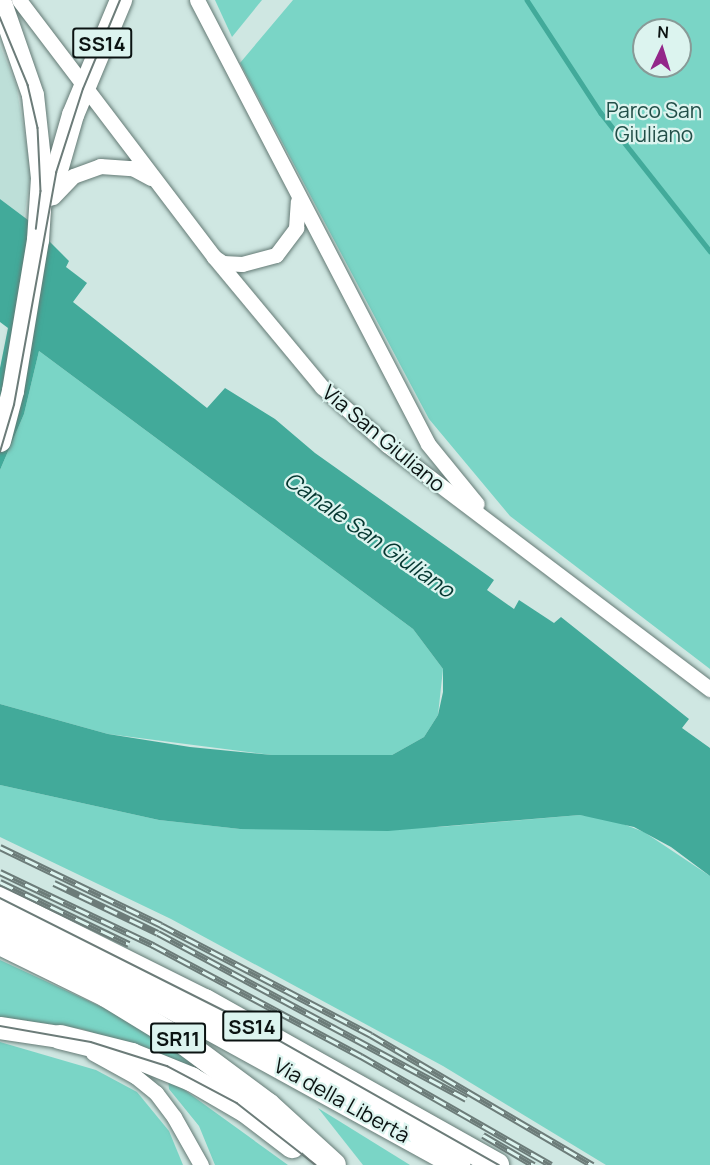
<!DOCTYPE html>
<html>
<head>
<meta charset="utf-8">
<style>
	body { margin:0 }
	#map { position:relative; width:710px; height:1165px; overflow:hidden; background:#cfe7e2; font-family:Manrope,sans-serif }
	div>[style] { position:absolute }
	.built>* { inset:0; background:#bddfd8 }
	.green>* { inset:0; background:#7ad5c6 }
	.water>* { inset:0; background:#42aa9a }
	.stream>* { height:4.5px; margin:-2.25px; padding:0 2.25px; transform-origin:2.25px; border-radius:2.25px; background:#42aa9a }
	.roads { filter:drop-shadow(0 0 2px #647a75) drop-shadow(0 0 2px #647a75) }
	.minor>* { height:15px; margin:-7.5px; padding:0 7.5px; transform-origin:7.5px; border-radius:7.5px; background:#fff }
	.primary>* { height:22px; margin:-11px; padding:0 11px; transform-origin:11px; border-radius:11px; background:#fff }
	.trunk>* { height:24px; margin:-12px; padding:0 12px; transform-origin:12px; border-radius:12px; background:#fff }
	.tram>* { height:1.5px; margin:-0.75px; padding:0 0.75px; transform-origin:0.75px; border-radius:0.75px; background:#6c7c79 }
	.rail>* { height:7px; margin-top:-3.5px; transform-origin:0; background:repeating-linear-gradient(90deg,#dcf4ef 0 14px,#6c7c79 0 28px); box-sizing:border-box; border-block:2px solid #6c7c79 }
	span { translate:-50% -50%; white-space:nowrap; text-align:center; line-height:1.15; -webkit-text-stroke:4.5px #dcf4ef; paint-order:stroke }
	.shield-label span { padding:2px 4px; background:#dcf4ef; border:2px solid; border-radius:4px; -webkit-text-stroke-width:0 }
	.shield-label { font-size:20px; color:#0b1312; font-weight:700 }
	.park-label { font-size:21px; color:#224f48 }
	.street-label { font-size:21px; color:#0b1312 }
	.water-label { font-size:22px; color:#053730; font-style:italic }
	.north { position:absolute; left:632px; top:18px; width:60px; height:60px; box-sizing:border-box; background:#dcf4ef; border:2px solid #889a97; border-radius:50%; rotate:4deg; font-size:16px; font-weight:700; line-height:24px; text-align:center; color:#0b1312 }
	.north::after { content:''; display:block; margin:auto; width:21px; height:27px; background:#93278a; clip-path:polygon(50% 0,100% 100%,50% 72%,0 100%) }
</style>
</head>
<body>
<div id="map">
	<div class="built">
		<div style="clip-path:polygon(0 46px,16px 85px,31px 172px,24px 217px,0 199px)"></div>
	</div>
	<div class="green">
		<div style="clip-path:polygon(215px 0,262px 0,232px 37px)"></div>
		<div style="clip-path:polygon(evenodd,293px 0,710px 0,710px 669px,510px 516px,429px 419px,240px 63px,293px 0,644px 30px,680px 30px,680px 66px,644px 66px,644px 30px)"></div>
		<div style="clip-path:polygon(39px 351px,413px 629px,443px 669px,438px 715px,424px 737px,392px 755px,272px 755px,108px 734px,0 704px,0 470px,24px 414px)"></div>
		<div style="clip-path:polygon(0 785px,159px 820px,240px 829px,439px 827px,580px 815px,610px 819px,644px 832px,710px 876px,710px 1165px,606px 1165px,443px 1066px,171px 919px,0 837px)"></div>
		<div style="clip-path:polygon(0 960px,136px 1023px,209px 1073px,82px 1029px,0 1017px)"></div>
		<div style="clip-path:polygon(0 1042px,96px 1070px,137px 1092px,169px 1131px,183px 1165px,0 1165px)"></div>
		<div style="clip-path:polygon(168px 1078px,212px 1110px,288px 1165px,215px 1165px,199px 1126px,169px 1089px)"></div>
		<div style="clip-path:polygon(318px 1108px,410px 1165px,363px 1165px)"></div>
	</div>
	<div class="water">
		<div style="clip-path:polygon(0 199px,28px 220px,69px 261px,66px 267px,87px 283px,73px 302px,207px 408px,225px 388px,275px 419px,315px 453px,494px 580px,487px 590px,514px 609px,519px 600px,554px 623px,561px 617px,689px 719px,682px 728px,710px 748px,710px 876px,671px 847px,634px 827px,580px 815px,388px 831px,240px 829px,159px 820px,0 785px,0 704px,108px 734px,190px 747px,272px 755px,392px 755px,424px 737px,438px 715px,443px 692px,443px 669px,413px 629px,39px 351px,24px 414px,0 470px,0 368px,8px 328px,0 322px)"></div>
	</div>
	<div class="stream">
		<div style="left:527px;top:0;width:135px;rotate:56.8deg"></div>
		<div style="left:601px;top:113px;width:176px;rotate:51.7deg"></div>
	</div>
	<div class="roads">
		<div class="minor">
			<div style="left:19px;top:0;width:323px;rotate:52.8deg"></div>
			<div style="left:214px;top:257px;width:169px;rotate:50.3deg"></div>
			<div style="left:322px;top:387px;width:87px;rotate:41.7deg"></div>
			<div style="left:387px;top:445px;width:405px;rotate:37.1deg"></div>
			<div style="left:197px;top:0;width:500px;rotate:62.51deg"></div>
			<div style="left:428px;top:444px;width:77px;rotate:50.8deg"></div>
			<div style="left:53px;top:197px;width:29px;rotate:-46deg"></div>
			<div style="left:73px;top:176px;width:29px;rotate:-20deg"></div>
			<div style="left:100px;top:166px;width:32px;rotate:4deg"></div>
			<div style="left:132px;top:168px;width:21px;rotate:28deg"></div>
			<div style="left:214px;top:257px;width:11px;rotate:34deg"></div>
			<div style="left:223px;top:263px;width:19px;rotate:3deg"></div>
			<div style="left:242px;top:264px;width:35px;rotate:-15deg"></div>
			<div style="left:276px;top:255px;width:34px;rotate:-53deg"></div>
			<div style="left:296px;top:228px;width:27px;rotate:-86deg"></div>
			<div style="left:93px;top:1053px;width:48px;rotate:28.7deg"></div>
			<div style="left:135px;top:1076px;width:27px;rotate:39deg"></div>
			<div style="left:156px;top:1093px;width:30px;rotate:53deg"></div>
			<div style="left:174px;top:1117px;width:55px;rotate:60.6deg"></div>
		</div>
		<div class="primary">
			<div style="left:50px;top:195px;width:83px;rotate:-74deg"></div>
			<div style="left:73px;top:115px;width:125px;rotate:-67.3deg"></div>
			<div style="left:0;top:441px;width:52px;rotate:-75.4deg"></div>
			<div style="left:13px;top:391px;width:153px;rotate:-80.6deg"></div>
			<div style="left:38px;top:240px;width:62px;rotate:-86.3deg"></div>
			<div style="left:42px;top:178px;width:83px;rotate:-96.2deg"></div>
			<div style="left:33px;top:95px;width:101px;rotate:-109.2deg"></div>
			<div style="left:0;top:1028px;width:61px;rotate:8.5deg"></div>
		</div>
		<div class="trunk">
			<div style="left:0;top:899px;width:229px;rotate:26.5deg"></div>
			<div style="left:205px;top:1001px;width:335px;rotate:29.3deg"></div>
			<div style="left:0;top:923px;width:157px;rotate:25.6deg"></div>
			<div style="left:142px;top:991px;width:361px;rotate:28.8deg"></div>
			<div style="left:0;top:943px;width:118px;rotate:26.1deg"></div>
			<div style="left:106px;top:995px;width:90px;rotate:31.4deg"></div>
			<div style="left:183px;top:1042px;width:106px;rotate:36.5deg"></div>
			<div style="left:268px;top:1105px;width:89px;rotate:42.3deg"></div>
			<div style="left:60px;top:1037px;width:74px;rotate:14deg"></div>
			<div style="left:132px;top:1055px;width:64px;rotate:22.1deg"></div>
			<div style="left:191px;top:1079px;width:64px;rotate:30.2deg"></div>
			<div style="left:246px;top:1111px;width:58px;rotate:37.3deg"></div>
		</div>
	</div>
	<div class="tram">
		<div style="left:0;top:17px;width:74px;rotate:67.6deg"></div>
		<div style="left:28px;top:85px;width:44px;rotate:76.9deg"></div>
		<div style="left:38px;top:128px;width:63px;rotate:87.3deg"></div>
		<div style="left:41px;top:191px;width:38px;rotate:97deg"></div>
		<div style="left:0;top:452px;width:49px;rotate:-73.4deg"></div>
		<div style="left:14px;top:405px;width:236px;rotate:-79.7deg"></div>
		<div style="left:56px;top:173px;width:88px;rotate:-72.2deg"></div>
		<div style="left:83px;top:89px;width:96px;rotate:-67.4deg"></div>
		<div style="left:0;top:898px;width:280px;rotate:26.7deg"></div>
		<div style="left:250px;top:1024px;width:286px;rotate:29.5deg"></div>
		<div style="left:0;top:1026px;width:92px;rotate:10deg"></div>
		<div style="left:91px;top:1042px;width:80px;rotate:17.5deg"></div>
		<div style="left:167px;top:1066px;width:79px;rotate:27.9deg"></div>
		<div style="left:237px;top:1103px;width:100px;rotate:38.1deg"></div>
	</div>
	<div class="rail">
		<div style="left:0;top:847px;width:179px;rotate:25.8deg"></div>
		<div style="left:161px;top:925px;width:237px;rotate:27.6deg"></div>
		<div style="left:371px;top:1035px;width:257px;rotate:30.4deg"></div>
		<div style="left:0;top:872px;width:170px;rotate:25.5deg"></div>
		<div style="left:153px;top:945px;width:236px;rotate:28.1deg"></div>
		<div style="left:361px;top:1056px;width:219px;rotate:29.8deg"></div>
		<div style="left:0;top:882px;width:143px;rotate:25.7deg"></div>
		<div style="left:54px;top:883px;width:115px;rotate:25.7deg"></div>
		<div style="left:158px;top:933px;width:350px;rotate:28.3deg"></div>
		<div style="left:483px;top:1135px;width:59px;rotate:30.5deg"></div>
	</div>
	<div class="shield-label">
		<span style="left:102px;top:43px">SS14</span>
		<span style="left:252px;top:1026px">SS14</span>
		<span style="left:178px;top:1038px">SR11</span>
	</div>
	<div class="park-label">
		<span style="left:654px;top:122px">Parco San<br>Giuliano</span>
	</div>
	<div class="street-label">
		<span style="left:384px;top:438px;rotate:40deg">Via San Giuliano</span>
		<span style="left:342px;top:1100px;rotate:29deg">Via della Libertà</span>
	</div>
	<div class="water-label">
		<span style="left:369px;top:535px;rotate:35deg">Canale San Giuliano</span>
	</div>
	<div class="north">N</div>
</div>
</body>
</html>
